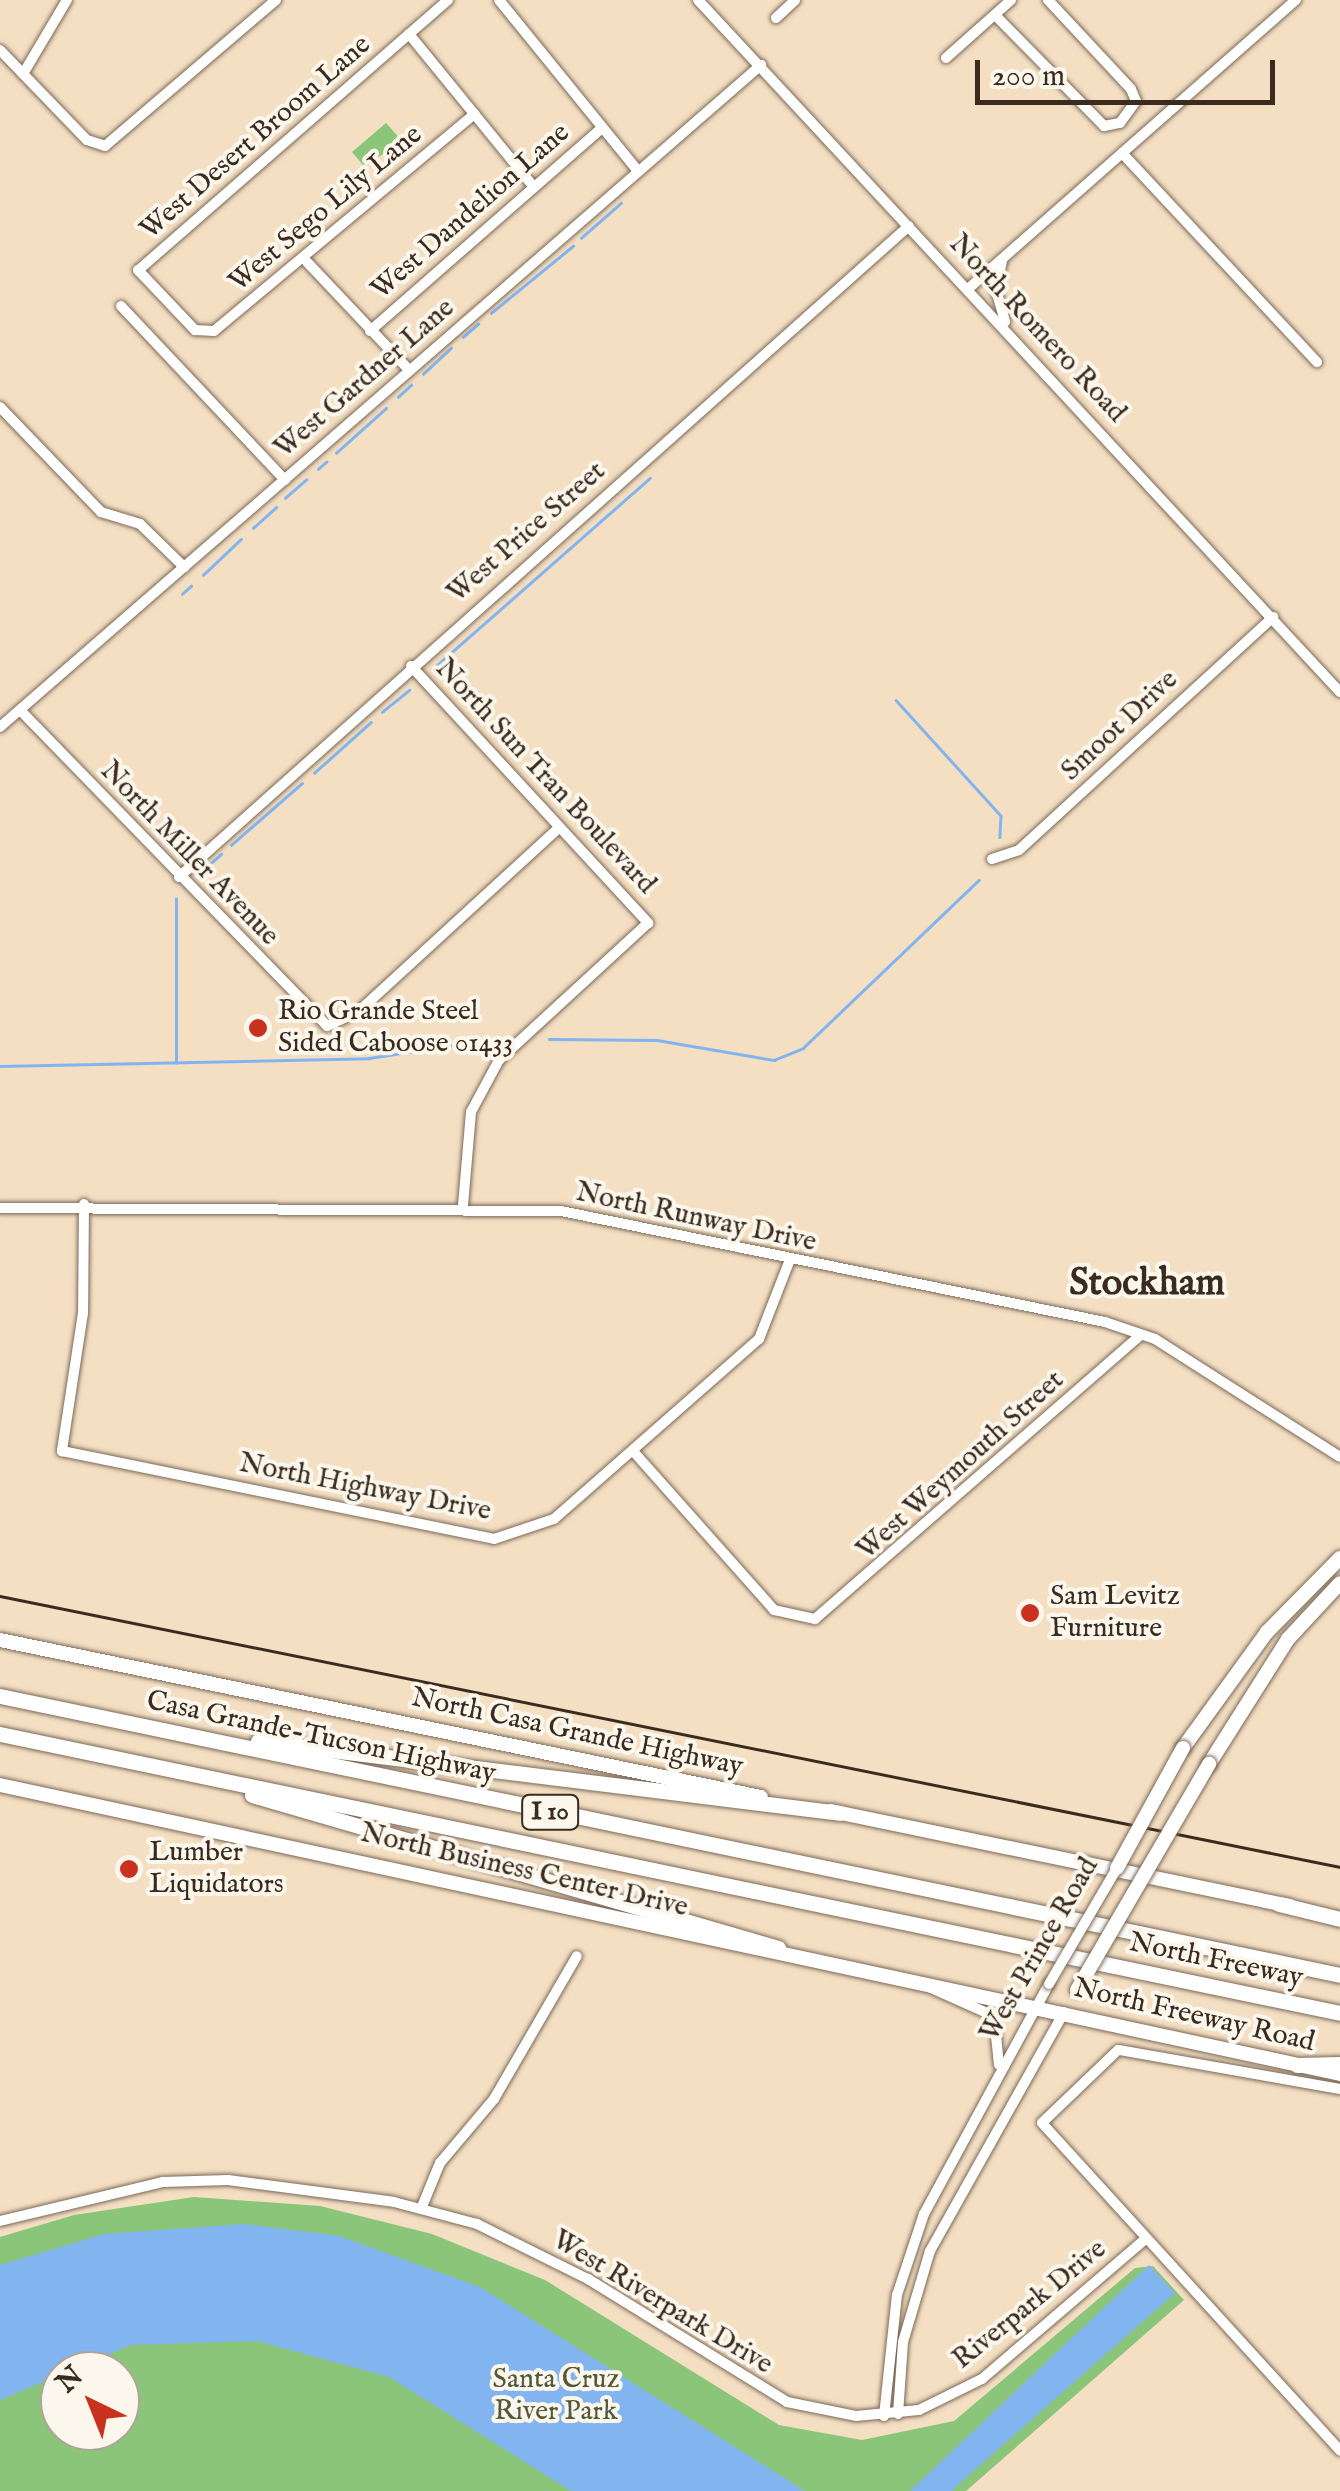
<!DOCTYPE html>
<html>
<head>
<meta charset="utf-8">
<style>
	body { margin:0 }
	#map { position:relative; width:1340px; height:2491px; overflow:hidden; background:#f4dfc3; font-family:"IM FELL English",serif }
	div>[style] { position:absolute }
	.green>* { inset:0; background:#8bc579 }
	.water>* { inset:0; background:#82b5ef }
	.stream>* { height:2.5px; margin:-1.25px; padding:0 1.25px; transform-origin:1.25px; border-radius:1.25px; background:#82b5ef }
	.roads { filter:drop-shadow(0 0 2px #7c6958) drop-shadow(0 0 2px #7c6958) }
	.minor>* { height:10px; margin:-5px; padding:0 5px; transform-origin:5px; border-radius:5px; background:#fff }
	.major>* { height:14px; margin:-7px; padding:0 7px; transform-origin:7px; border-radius:7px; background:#fff }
	.highway>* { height:15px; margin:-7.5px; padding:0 7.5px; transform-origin:7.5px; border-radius:7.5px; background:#fff }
	.rail>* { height:2.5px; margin:-1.25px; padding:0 1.25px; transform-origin:1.25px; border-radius:1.25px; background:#3b2a1e }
	.bridges { filter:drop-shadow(0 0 2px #7c6958) drop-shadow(0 0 2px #7c6958) }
	.minor-bridge>* { height:10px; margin:-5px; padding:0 5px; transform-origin:5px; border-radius:5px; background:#fff }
	.major-bridge>* { height:14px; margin:-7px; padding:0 7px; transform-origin:7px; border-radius:7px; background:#fff }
	.dots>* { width:28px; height:28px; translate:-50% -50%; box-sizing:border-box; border:5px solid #fbf7ec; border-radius:50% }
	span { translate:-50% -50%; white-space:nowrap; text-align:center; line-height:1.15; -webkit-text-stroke:8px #fbf7ec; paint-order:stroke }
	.shield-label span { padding:2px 8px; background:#fbf7ec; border:2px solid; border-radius:8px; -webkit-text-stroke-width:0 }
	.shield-label { font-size:25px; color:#3b2a1e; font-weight:700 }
	.street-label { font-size:28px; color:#3b2a1e }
	.poi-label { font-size:28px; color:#3b2a1e }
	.left { translate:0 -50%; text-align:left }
	.park-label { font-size:28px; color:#535839 }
	.district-label { font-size:38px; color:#3b2a1e; font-weight:700 }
	.north { position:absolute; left:40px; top:2351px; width:100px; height:100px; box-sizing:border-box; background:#fbf7ec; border:2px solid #aea59a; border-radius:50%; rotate:317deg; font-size:28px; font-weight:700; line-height:40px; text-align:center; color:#3b2a1e }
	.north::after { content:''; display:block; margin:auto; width:35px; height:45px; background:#c8321e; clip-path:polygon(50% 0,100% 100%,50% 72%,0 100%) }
	.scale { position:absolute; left:975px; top:60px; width:300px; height:45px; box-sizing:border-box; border:5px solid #3b2a1e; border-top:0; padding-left:12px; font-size:30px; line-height:35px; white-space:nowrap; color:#3b2a1e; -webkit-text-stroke:8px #fbf7ec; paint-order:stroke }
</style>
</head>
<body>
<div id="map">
	<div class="green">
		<div style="clip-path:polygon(386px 123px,404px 143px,363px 165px,352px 152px)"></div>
		<div style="clip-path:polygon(evenodd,194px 2197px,320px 2206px,432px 2234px,545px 2280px,779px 2425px,862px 2440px,954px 2421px,1135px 2268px,1153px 2266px,1184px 2300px,966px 2491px,0 2491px,0 2237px,74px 2215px,194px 2197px,60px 2371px,120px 2371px,120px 2431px,60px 2431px,60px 2371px)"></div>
	</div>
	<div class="water">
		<div style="clip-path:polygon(245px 2224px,339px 2236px,480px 2287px,805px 2491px,571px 2491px,389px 2377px,257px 2341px,131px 2345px,0 2400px,0 2265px,104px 2234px)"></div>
		<div style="clip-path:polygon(1149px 2265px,1175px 2293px,951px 2491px,910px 2491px)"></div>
	</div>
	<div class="stream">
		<div style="left:581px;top:238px;width:53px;rotate:-41.2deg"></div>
		<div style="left:491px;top:313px;width:106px;rotate:-39.3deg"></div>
		<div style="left:463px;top:337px;width:20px;rotate:-41deg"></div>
		<div style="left:423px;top:374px;width:38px;rotate:-43deg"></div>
		<div style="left:398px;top:397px;width:18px;rotate:-43deg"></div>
		<div style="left:336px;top:453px;width:67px;rotate:-42deg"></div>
		<div style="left:318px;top:469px;width:11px;rotate:-41deg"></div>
		<div style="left:285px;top:498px;width:28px;rotate:-41deg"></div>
		<div style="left:253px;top:528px;width:31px;rotate:-42deg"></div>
		<div style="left:203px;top:575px;width:52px;rotate:-43.5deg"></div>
		<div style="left:182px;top:594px;width:12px;rotate:-42deg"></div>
		<div style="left:437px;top:665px;width:283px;rotate:-41.3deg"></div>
		<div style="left:896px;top:700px;width:156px;rotate:47.8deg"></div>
		<div style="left:1001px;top:816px;width:21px;rotate:93deg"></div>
		<div style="left:382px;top:712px;width:35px;rotate:-39deg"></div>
		<div style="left:314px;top:773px;width:76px;rotate:-41.8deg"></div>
		<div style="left:231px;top:845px;width:94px;rotate:-41.1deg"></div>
		<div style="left:201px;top:872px;width:27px;rotate:-42deg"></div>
		<div style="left:549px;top:1039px;width:108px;rotate:0.5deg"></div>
		<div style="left:657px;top:1040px;width:119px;rotate:9.7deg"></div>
		<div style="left:774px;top:1060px;width:31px;rotate:-22deg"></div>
		<div style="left:803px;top:1048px;width:243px;rotate:-43.7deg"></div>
		<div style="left:176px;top:1063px;width:164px;rotate:-90deg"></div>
		<div style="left:0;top:1066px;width:369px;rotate:-1.2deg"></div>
		<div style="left:369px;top:1058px;width:134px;rotate:-8.6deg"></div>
	</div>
	<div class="roads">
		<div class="minor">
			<div style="left:448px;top:0;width:411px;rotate:138.9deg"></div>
			<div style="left:138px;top:270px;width:83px;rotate:46.5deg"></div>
			<div style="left:195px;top:330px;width:19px;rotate:3deg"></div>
			<div style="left:214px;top:331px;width:339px;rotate:-39.8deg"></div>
			<div style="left:499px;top:0;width:220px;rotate:50.9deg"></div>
			<div style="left:698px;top:0;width:944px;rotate:47.15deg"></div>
			<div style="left:995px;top:15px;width:156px;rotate:45.5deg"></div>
			<div style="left:1104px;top:126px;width:16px;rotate:-11deg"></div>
			<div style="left:1120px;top:123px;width:27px;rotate:-54deg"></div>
			<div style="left:1136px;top:101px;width:13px;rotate:-113deg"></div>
			<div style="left:1131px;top:89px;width:122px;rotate:-133deg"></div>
			<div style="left:776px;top:18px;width:26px;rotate:-43deg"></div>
			<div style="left:409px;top:34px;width:196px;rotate:50.8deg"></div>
			<div style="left:0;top:50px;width:125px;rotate:46deg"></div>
			<div style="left:87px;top:140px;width:19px;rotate:18deg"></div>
			<div style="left:105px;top:146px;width:225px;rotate:-40.5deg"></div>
			<div style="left:946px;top:58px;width:87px;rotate:-41.7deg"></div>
			<div style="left:23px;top:74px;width:86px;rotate:-59.3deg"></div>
			<div style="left:1122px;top:153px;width:286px;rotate:47deg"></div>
			<div style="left:1002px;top:261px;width:30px;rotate:102deg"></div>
			<div style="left:996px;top:290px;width:33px;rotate:74deg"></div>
			<div style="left:307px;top:262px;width:149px;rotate:46.6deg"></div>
			<div style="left:969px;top:288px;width:436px;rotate:-41.4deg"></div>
			<div style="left:121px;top:306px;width:239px;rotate:46.7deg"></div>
			<div style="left:370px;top:331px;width:308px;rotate:-41.2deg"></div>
			<div style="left:0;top:407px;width:146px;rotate:46.1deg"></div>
			<div style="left:101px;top:512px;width:41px;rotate:17.1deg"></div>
			<div style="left:140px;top:524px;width:62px;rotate:44.3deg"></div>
			<div style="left:411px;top:666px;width:350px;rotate:47.3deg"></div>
			<div style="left:648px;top:923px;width:202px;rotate:137.4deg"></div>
			<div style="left:499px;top:1060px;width:59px;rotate:118.3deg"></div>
			<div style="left:471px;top:1112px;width:93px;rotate:94.9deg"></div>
			<div style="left:20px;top:710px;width:441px;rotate:45.8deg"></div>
			<div style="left:327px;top:1026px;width:35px;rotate:-25deg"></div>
			<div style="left:359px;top:1011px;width:271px;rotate:-42.5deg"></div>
			<div style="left:0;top:727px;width:1009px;rotate:-41.02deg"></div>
			<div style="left:992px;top:859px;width:28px;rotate:-18deg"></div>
			<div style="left:1019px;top:850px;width:345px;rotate:-42.5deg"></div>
			<div style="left:179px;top:877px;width:978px;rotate:-41.73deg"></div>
			<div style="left:84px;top:1204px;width:109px;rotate:90.5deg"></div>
			<div style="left:83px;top:1313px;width:140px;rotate:98.7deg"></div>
			<div style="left:62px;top:1451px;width:441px;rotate:11.5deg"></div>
			<div style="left:494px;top:1539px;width:63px;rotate:-18.4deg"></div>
			<div style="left:554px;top:1519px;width:273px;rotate:-41.3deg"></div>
			<div style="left:759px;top:1339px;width:83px;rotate:-68.7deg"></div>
			<div style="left:0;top:1208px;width:561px;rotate:0.31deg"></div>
			<div style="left:561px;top:1211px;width:555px;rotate:11.53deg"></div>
			<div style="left:1105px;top:1322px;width:53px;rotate:18.8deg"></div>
			<div style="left:1155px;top:1339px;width:219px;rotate:32.5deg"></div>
			<div style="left:633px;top:1451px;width:213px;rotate:48.4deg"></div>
			<div style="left:774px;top:1610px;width:42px;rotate:12.4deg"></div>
			<div style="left:815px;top:1619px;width:432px;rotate:-41.1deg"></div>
			<div style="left:922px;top:1984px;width:79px;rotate:24deg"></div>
			<div style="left:994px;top:2016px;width:49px;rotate:84.2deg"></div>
			<div style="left:1340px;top:2089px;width:225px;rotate:-170deg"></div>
			<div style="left:1118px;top:2050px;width:105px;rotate:136.2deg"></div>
			<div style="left:1042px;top:2123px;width:443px;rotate:47.7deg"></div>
			<div style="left:421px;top:2209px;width:50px;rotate:-67.6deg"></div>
			<div style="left:440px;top:2163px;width:84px;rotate:-49.8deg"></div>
			<div style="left:494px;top:2099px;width:165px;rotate:-59.9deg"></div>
			<div style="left:0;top:2221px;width:168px;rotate:-13.5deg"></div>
			<div style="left:163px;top:2182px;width:65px;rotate:-1.8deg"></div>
			<div style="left:228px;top:2180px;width:167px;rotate:7.5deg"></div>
			<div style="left:394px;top:2202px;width:86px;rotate:14.8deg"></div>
			<div style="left:477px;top:2224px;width:124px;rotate:26.4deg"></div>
			<div style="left:588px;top:2279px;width:234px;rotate:31.7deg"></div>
			<div style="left:787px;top:2402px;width:70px;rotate:11.5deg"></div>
			<div style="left:856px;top:2416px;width:63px;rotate:-5.4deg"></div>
			<div style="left:919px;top:2410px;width:70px;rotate:-26.2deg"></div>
			<div style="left:982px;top:2379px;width:213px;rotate:-40.6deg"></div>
			<div style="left:898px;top:2414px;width:72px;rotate:-86deg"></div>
			<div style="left:903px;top:2342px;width:95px;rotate:-73.5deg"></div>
			<div style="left:930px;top:2251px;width:274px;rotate:-60.7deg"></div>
			<div style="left:884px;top:2416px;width:122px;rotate:-83.9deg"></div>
			<div style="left:897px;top:2295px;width:85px;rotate:-71.6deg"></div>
			<div style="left:924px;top:2214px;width:262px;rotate:-61.5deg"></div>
		</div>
		<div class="major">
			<div style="left:0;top:1640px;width:777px;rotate:11.66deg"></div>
			<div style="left:1183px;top:1748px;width:143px;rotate:-54.1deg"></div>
			<div style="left:1267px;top:1632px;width:104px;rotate:-45.4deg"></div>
			<div style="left:1209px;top:1764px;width:148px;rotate:-57.7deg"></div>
			<div style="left:1288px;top:1639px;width:76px;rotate:-47.1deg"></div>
			<div style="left:0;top:1785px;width:1371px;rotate:12.17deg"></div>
			<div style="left:831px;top:1811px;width:469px;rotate:11.7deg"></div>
		</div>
		<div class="highway">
			<div style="left:0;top:1696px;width:1369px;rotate:11.76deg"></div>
			<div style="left:0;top:1734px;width:1369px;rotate:11.76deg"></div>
			<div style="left:258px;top:1741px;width:586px;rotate:7.05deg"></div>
			<div style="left:252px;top:1795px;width:548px;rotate:16.22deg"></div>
			<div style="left:1279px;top:1904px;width:63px;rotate:13.8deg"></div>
			<div style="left:1297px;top:2065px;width:43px;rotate:-1.3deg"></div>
		</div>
	</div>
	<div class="rail">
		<div style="left:250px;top:1028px;width:16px"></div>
		<div style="left:0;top:1596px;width:1367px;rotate:11.43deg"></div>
	</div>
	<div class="bridges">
		<div class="minor-bridge">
			<div style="left:1049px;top:1984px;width:134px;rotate:-59.6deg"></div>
		</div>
		<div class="major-bridge">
			<div style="left:1117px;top:1868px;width:137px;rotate:-61.2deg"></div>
			<div style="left:1077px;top:1990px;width:262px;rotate:-59.7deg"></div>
		</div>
	</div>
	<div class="dots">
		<div style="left:258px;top:1028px;background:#c8321e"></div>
		<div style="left:1030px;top:1613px;background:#c8321e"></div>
		<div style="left:129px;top:1869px;background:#c8321e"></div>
	</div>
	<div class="shield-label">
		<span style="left:550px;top:1812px">I 10</span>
	</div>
	<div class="street-label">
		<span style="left:256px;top:138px;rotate:-41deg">West Desert Broom Lane</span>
		<span style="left:326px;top:209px;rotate:-40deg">West Sego Lily Lane</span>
		<span style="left:471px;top:212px;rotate:-41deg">West Dandelion Lane</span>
		<span style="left:1037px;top:329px;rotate:47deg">North Romero Road</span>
		<span style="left:365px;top:379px;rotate:-41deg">West Gardner Lane</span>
		<span style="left:527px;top:533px;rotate:-41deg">West Price Street</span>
		<span style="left:1120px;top:726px;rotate:-43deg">Smoot Drive</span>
		<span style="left:545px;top:777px;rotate:47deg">North Sun Tran Boulevard</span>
		<span style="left:189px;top:854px;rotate:46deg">North Miller Avenue</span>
		<span style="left:696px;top:1218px;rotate:12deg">North Runway Drive</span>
		<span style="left:961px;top:1466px;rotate:-42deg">West Weymouth Street</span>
		<span style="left:365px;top:1488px;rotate:11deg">North Highway Drive</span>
		<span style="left:577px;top:1733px;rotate:12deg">North Casa Grande Highway</span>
		<span style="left:321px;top:1738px;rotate:12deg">Casa Grande-Tucson Highway</span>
		<span style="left:524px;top:1871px;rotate:13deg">North Business Center Drive</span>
		<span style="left:1040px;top:1950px;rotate:-60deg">West Prince Road</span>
		<span style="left:1216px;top:1961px;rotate:12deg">North Freeway</span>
		<span style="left:1194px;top:2016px;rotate:13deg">North Freeway Road</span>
		<span style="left:662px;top:2303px;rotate:31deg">West Riverpark Drive</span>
		<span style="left:1030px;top:2305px;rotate:-39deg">Riverpark Drive</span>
	</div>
	<div class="poi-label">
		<span class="left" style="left:278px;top:1028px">Rio Grande Steel<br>Sided Caboose 01433</span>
		<span class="left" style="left:1050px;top:1613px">Sam Levitz<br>Furniture</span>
		<span class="left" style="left:149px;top:1869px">Lumber<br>Liquidators</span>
	</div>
	<div class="park-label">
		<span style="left:556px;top:2396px">Santa Cruz<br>River Park</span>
	</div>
	<div class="district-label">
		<span style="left:1147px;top:1285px">Stockham</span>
	</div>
	<div class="north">N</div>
	<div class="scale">200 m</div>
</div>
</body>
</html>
